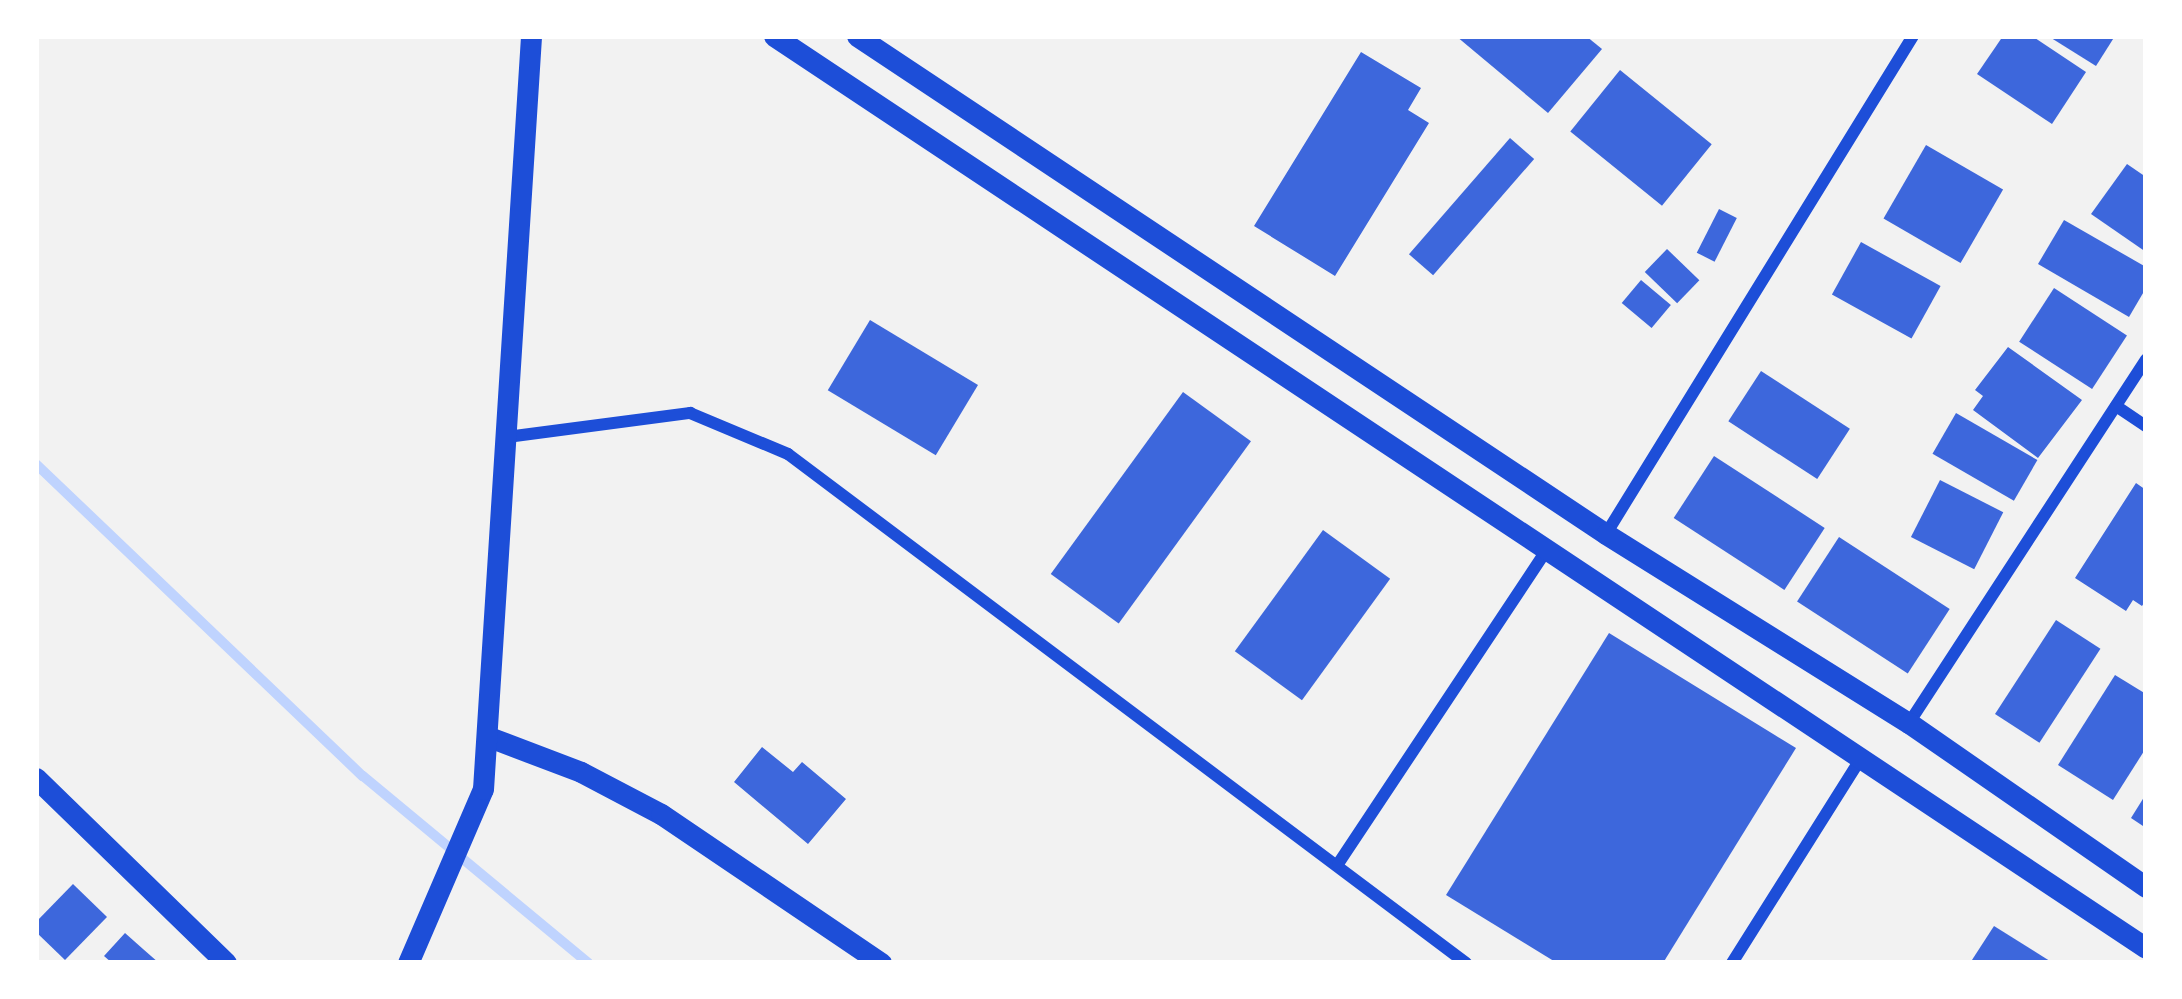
<!DOCTYPE html>
<html>
<head>
<meta charset="utf-8">
<style>
	body { margin:0 }
	#map { position:relative; width:2182px; height:999px; overflow:hidden; background:#f2f2f2; font-family:Cabin,sans-serif }
	div>[style] { position:absolute }
	.stream>* { height:10px; margin:-5px; padding:0 5px; transform-origin:5px; border-radius:5px; background:#bfd3fe }
	.building>* { inset:0; background:#3d67dc; transform-origin:0 0 }
	.minor>* { height:12px; margin:-6px; padding:0 6px; transform-origin:6px; border-radius:6px; background:#1d4ed8 }
	.tertiary>* { height:21px; margin:-10.5px; padding:0 10.5px; transform-origin:10.5px; border-radius:10.5px; background:#1d4ed8 }
	span { translate:-50% -50%; white-space:nowrap; text-align:center; line-height:1.15; -webkit-text-stroke:10px #fff; paint-order:stroke }
	.frame { position:absolute; inset:0; border:39px solid #fff; pointer-events:none }
</style>
</head>
<body>
<div id="map">
	<div class="stream">
		<div style="left:36px;top:464px;width:452px;rotate:43.7deg"></div>
		<div style="left:363px;top:776px;width:293px;rotate:39.7deg"></div>
	</div>
	<div class="building">
		<div style="clip-path:polygon(1456px 36px,1586px 36px,1602px 49px,1548px 113px)"></div>
		<div style="clip-path:polygon(2003px 36px,2032px 36px,2086px 72px,2052px 124px,1977px 74px)"></div>
		<div style="clip-path:polygon(2048px 36px,2115px 36px,2096px 66px)"></div>
		<div style="clip-path:polygon(1361px 52px,1421px 88px,1408px 110px,1429px 123px,1335px 276px,1254px 226px)"></div>
		<div style="left:1620px;top:70px;width:118px;height:79px;rotate:39deg"></div>
		<div style="left:1510px;top:138px;width:32px;height:154px;rotate:41deg"></div>
		<div style="left:1926px;top:145px;width:89px;height:85px;rotate:30deg"></div>
		<div style="clip-path:polygon(2127px 164px,2146px 177px,2146px 252px,2091px 214px)"></div>
		<div style="left:1719px;top:209px;width:20px;height:49px;rotate:27deg"></div>
		<div style="clip-path:polygon(2064px 220px,2146px 267px,2146px 288px,2129px 317px,2038px 264px)"></div>
		<div style="left:1861px;top:242px;width:91px;height:60px;rotate:29deg"></div>
		<div style="left:1667px;top:249px;width:45px;height:32px;rotate:44deg"></div>
		<div style="left:1641px;top:280px;width:39px;height:30px;rotate:40deg"></div>
		<div style="left:2054px;top:288px;width:87px;height:64px;rotate:33deg"></div>
		<div style="left:870px;top:320px;width:126px;height:82px;rotate:31deg"></div>
		<div style="clip-path:polygon(2008px 347px,2082px 400px,2038px 458px,1973px 410px,1983px 396px,1975px 390px)"></div>
		<div style="left:1761px;top:371px;width:106px;height:60px;rotate:33deg"></div>
		<div style="left:1183px;top:392px;width:84px;height:225px;rotate:36deg"></div>
		<div style="left:1956px;top:413px;width:94px;height:47px;rotate:30deg"></div>
		<div style="left:1714px;top:456px;width:132px;height:74px;rotate:33deg"></div>
		<div style="left:1940px;top:480px;width:71px;height:64px;rotate:27deg"></div>
		<div style="clip-path:polygon(2136px 483px,2146px 490px,2146px 600px,2142px 606px,2133px 600px,2126px 611px,2075px 578px)"></div>
		<div style="left:1323px;top:530px;width:83px;height:150px;rotate:36deg"></div>
		<div style="left:1839px;top:537px;width:132px;height:77px;rotate:33deg"></div>
		<div style="left:2056px;top:620px;width:53px;height:112px;rotate:33deg"></div>
		<div style="clip-path:polygon(1609px 633px,1796px 748px,1663px 963px,1557px 963px,1446px 895px)"></div>
		<div style="clip-path:polygon(2115px 675px,2146px 694px,2146px 748px,2113px 800px,2058px 765px)"></div>
		<div style="clip-path:polygon(762px 747px,793px 772px,802px 762px,846px 799px,808px 844px,734px 782px)"></div>
		<div style="clip-path:polygon(2146px 794px,2146px 828px,2131px 818px)"></div>
		<div style="clip-path:polygon(73px 884px,107px 917px,65px 960px,36px 932px,36px 922px)"></div>
		<div style="clip-path:polygon(1994px 926px,2053px 963px,1970px 963px)"></div>
		<div style="clip-path:polygon(125px 933px,143px 949px,159px 963px,112px 963px,104px 956px)"></div>
	</div>
	<div class="minor">
		<div style="left:2116px;top:406px;width:36px;rotate:34deg"></div>
		<div style="left:507px;top:437px;width:185px;rotate:-7.5deg"></div>
		<div style="left:690px;top:413px;width:106px;rotate:22.7deg"></div>
		<div style="left:788px;top:454px;width:848px;rotate:36.9deg"></div>
		<div style="left:1606px;top:534px;width:585px;rotate:-58.35deg"></div>
		<div style="left:1909px;top:723px;width:434px;rotate:-56.9deg"></div>
		<div style="left:1338px;top:864px;width:378px;rotate:-56.4deg"></div>
		<div style="left:1732px;top:963px;width:242px;rotate:-57.8deg"></div>
	</div>
	<div class="tertiary">
		<div style="left:774px;top:36px;width:1647px;rotate:33.61deg"></div>
		<div style="left:857px;top:36px;width:899px;rotate:33.62deg"></div>
		<div style="left:1606px;top:534px;width:357px;rotate:32deg"></div>
		<div style="left:1909px;top:723px;width:288px;rotate:34.7deg"></div>
		<div style="left:489px;top:737px;width:98px;rotate:20.8deg"></div>
		<div style="left:581px;top:772px;width:90px;rotate:27.7deg"></div>
		<div style="left:661px;top:814px;width:266px;rotate:34.1deg"></div>
		<div style="left:36px;top:778px;width:265px;rotate:44.2deg"></div>
		<div style="left:408px;top:963px;width:189px;rotate:-66.7deg"></div>
		<div style="left:483px;top:789px;width:755px;rotate:-86.35deg"></div>
	</div>
	<div class="frame"></div>
</div>
</body>
</html>
